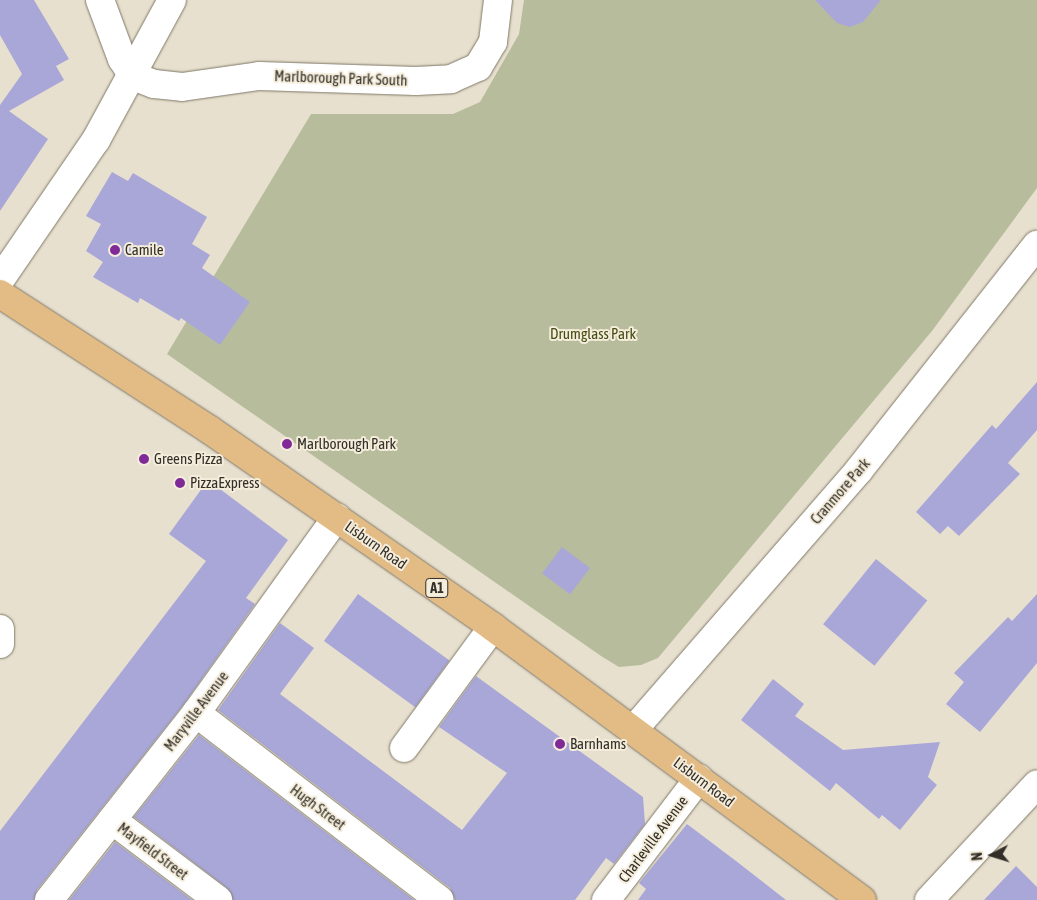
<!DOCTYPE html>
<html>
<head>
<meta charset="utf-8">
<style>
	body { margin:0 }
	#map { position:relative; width:1037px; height:900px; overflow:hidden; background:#e8e0ce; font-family:"Asap Condensed",sans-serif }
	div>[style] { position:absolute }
	.green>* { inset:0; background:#b7bd9c }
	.building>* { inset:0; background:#a8a7d8; transform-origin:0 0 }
	.roads { filter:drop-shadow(0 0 1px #7f7868) drop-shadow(0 0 1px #7f7868) }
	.minor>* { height:28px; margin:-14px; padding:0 14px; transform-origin:14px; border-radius:14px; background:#fff }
	.major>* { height:28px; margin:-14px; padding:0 14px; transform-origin:14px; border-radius:14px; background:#e2bb85 }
	.dots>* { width:14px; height:14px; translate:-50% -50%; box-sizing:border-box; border:2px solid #f5eddb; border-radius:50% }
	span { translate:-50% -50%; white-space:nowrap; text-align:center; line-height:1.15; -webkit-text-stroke:4px #f5eddb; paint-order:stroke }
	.shield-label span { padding:1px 4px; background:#f5eddb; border:1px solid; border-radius:4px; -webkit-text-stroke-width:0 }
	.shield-label { font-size:14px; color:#322f28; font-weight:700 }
	.street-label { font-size:15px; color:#322f28 }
	.poi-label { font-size:15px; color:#322f28 }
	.left { translate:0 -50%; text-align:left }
	.park-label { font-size:15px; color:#454d14 }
	.north { position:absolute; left:967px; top:830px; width:50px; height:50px; -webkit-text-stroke:4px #f5eddb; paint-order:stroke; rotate:265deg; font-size:14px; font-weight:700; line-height:20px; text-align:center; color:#322f28 }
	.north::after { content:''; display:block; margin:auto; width:18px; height:22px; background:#322f28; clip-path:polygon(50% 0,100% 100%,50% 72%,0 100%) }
</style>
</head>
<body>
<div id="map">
	<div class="green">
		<div style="clip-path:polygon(524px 0,1037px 0,1037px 188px,932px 331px,658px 658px,641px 665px,619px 667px,601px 656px,167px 354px,311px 114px,453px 114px,480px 102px,519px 34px)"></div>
	</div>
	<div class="building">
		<div style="clip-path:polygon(0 0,34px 0,69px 59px,56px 66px,64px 80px,9px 111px,48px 139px,0 211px,0 105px,22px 74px,0 35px)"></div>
		<div style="clip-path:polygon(815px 0,881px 0,863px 22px,850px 27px,837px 23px)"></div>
		<div style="clip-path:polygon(112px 172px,128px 181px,133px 173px,207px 217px,192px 244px,210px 255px,202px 268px,250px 302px,220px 345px,181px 318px,179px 321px,140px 298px,138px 303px,93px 277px,103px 262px,86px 251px,101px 224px,86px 216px)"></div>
		<div style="clip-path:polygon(1037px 382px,1037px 430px,1008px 463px,1020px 474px,959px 536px,948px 526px,940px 534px,916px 512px,992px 425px,996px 429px)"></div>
		<div style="clip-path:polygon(208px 480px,288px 540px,246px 598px,255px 604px,184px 704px,37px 890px,34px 900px,0 900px,0 831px,206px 561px,169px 534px)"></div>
		<div style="left:562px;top:547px;width:35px;height:33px;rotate:37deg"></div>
		<div style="left:876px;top:559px;width:66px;height:84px;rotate:39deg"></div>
		<div style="left:358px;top:594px;width:113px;height:58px;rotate:36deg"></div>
		<div style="clip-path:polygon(1037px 594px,1037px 663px,980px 732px,946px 704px,964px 682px,954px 673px,1008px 617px,1012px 621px)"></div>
		<div style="clip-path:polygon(280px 623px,314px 648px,280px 694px,462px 830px,507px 773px,439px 727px,476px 676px,643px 797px,645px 824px,614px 864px,606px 858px,575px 900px,455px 900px,450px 888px,218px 710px)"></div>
		<div style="clip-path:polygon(773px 679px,804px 704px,795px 716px,843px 750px,940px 742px,928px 777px,937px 785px,900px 830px,882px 815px,879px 819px,836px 783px,830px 791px,741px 720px)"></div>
		<div style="clip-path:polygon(199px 735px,414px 900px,233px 900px,227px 888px,134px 817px)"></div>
		<div style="clip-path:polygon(687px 824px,736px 861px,786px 900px,638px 900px,646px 889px,639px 883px)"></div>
		<div style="clip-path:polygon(115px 842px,192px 900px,69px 900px)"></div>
		<div style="clip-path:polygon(1016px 866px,1037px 887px,1037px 900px,984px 900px)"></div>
	</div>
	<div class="roads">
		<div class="minor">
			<div style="left:100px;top:0;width:63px;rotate:69.6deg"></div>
			<div style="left:122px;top:59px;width:20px;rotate:57deg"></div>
			<div style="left:133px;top:76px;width:22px;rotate:21deg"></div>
			<div style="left:154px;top:84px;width:28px;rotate:6deg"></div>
			<div style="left:182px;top:87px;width:78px;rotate:-8.1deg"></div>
			<div style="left:259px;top:76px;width:157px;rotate:1.8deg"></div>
			<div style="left:416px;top:81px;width:35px;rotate:-3deg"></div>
			<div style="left:451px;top:79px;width:30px;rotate:-24deg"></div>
			<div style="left:478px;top:67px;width:29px;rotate:-59deg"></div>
			<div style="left:493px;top:42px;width:42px;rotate:-83.2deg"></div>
			<div style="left:0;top:280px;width:170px;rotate:-55.6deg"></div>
			<div style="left:96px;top:140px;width:159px;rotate:-61.5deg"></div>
			<div style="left:0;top:629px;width:15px;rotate:90deg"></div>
			<div style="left:196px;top:713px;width:307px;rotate:37.5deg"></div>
			<div style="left:634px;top:729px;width:343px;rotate:-49deg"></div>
			<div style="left:859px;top:470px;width:287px;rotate:-51.7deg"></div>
			<div style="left:404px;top:748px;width:150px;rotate:-53.7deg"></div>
			<div style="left:112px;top:820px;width:133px;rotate:37deg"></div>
			<div style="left:49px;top:900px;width:238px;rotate:-51.8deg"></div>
			<div style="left:196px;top:713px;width:241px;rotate:-54.3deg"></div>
			<div style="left:606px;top:900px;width:153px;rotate:-52.7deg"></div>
			<div style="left:929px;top:900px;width:158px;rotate:-47deg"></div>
		</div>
		<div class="major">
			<div style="left:0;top:294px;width:250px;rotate:32.9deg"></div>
			<div style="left:210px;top:430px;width:345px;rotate:34.8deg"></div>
			<div style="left:493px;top:627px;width:459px;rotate:36.5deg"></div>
		</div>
	</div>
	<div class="dots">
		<div style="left:115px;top:250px;background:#802a98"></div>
		<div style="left:287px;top:444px;background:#802a98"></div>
		<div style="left:144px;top:459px;background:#802a98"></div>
		<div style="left:180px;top:483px;background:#802a98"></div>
		<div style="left:560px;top:744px;background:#802a98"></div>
	</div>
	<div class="shield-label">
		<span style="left:437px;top:588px">A1</span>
	</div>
	<div class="street-label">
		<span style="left:341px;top:78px;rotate:2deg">Marlborough Park South</span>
		<span style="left:840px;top:491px;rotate:-49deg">Cranmore Park</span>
		<span style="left:376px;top:545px;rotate:35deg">Lisburn Road</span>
		<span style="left:196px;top:711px;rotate:-53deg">Maryville Avenue</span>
		<span style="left:704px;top:782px;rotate:37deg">Lisburn Road</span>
		<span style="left:318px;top:807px;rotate:37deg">Hugh Street</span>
		<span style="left:653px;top:839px;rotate:-53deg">Charleville Avenue</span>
		<span style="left:153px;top:851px;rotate:37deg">Mayfield Street</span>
	</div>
	<div class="poi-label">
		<span class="left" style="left:125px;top:250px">Camile</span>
		<span class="left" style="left:297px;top:444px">Marlborough Park</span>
		<span class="left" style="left:154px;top:459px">Greens Pizza</span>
		<span class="left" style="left:190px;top:483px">PizzaExpress</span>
		<span class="left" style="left:570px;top:744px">Barnhams</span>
	</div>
	<div class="park-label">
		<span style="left:593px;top:334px">Drumglass Park</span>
	</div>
	<div class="north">N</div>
</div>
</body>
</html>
